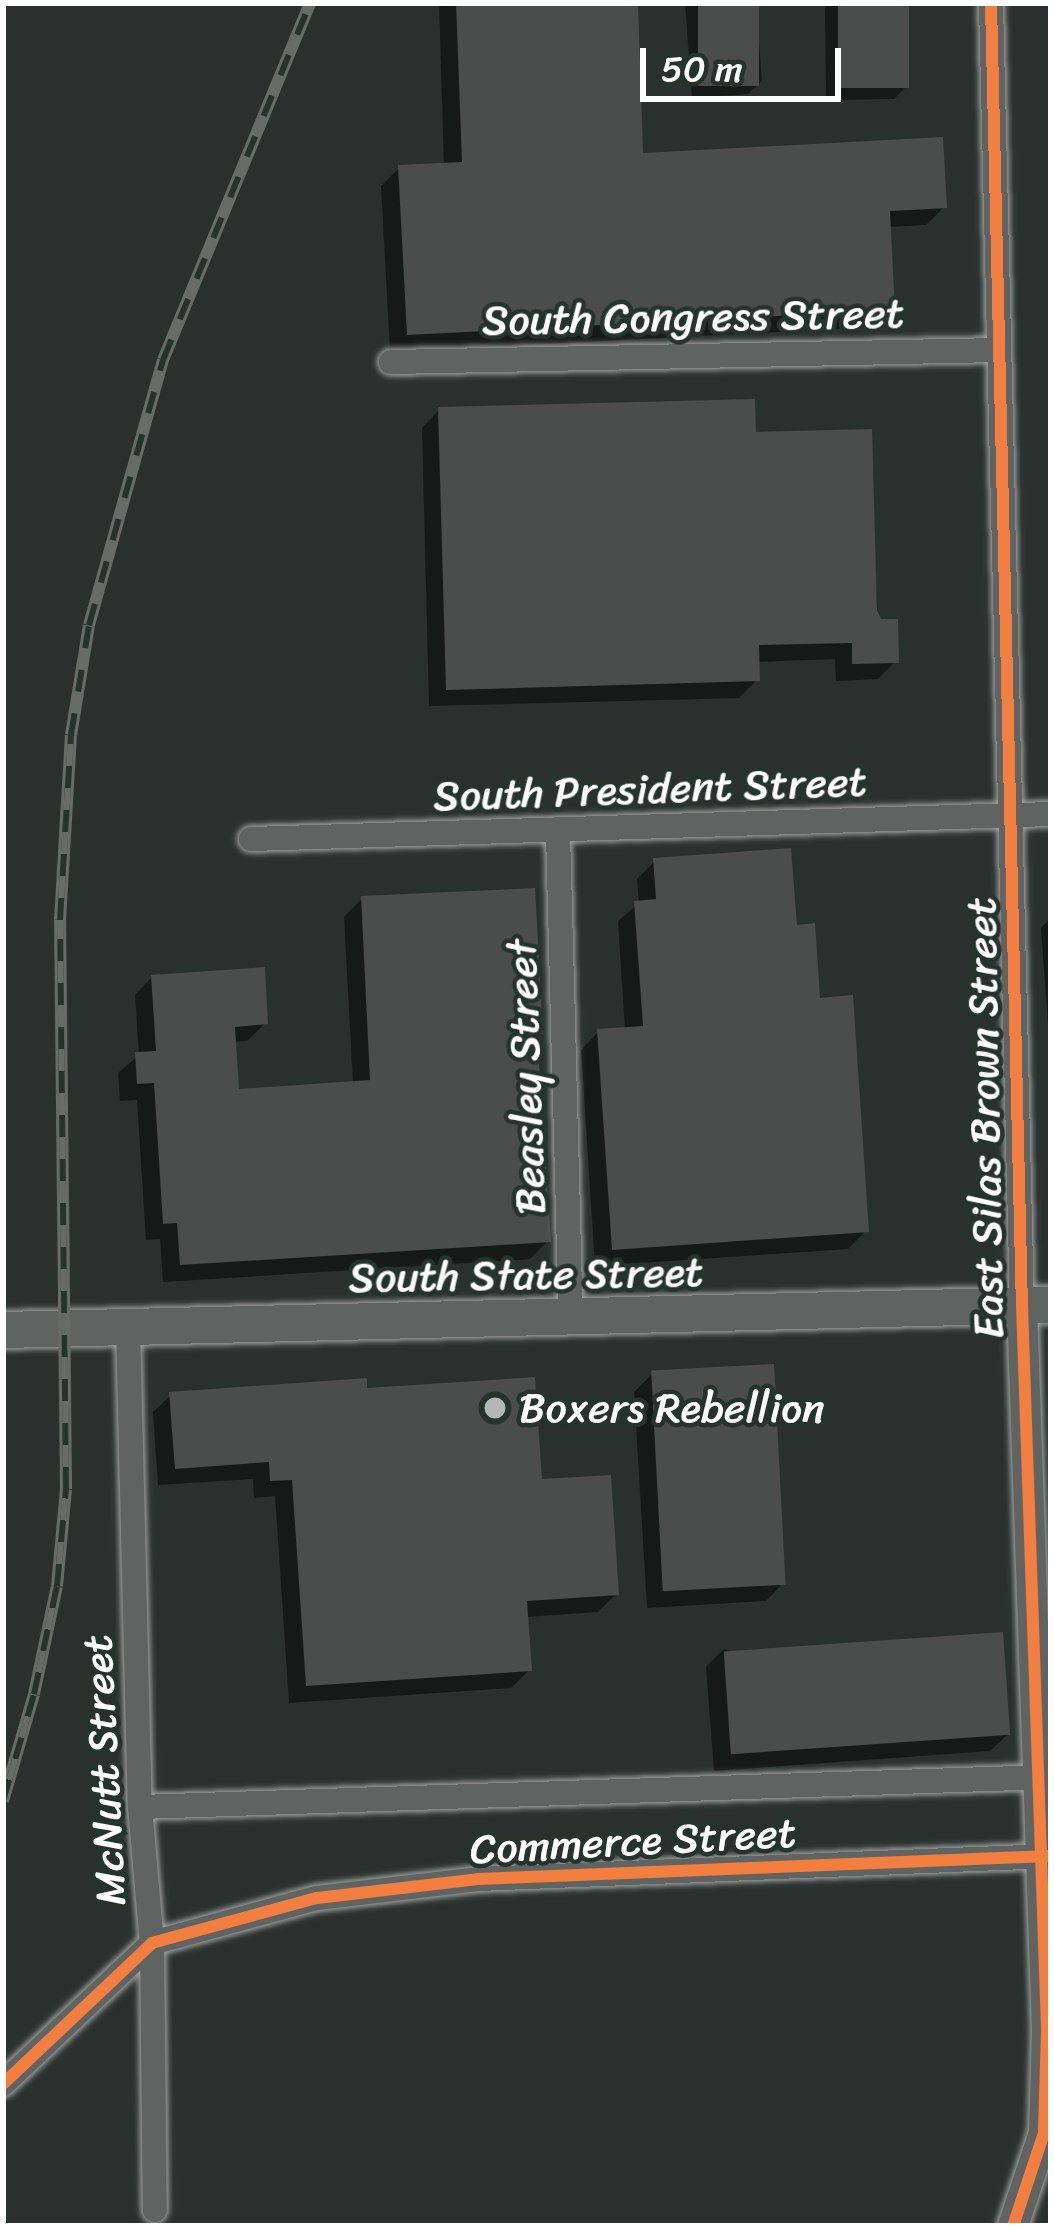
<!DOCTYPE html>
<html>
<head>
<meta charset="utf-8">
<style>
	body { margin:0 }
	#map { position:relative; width:1054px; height:2229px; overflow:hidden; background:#29302d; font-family:Sriracha,sans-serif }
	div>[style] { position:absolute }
	.shadow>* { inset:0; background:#0007 }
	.building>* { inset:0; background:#4b4d4d; transform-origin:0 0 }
	.roads { filter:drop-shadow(0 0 3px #9fa2a0) drop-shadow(0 0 3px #9fa2a0) }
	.minor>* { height:24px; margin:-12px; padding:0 12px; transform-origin:12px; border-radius:12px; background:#5f6362 }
	.tertiary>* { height:30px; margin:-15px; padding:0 15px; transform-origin:15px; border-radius:15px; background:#5f6362 }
	.primary>* { height:36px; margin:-18px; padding:0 18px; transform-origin:18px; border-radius:18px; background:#5f6362 }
	.rail>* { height:12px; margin-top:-6px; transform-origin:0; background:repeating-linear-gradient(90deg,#26332d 0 22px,#686c69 0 44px); box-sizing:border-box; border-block:3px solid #686c69 }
	.cycleway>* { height:12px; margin:-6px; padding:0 6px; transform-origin:6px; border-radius:6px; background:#f27e40 }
	.dots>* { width:33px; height:33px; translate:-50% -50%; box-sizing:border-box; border:6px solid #26332d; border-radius:50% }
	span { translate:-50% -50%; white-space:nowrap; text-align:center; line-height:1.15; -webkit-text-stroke:9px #26332d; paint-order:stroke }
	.street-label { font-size:42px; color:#fff }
	.poi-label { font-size:42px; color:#fff }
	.left { translate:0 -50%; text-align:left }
	.frame { position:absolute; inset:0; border:6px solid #fff; pointer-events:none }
	.scale { position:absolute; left:640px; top:48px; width:201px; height:54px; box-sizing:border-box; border:6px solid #fff; border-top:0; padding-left:15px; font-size:36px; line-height:42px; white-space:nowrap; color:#fff; -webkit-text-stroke:9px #26332d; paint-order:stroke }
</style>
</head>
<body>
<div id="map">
	<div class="shadow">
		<div style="clip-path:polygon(439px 3px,635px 3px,640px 156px,944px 207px,926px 225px,888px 227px,892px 309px,874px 327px,390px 352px,381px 186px,399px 168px,444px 166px)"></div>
		<div style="clip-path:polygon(685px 3px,756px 3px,762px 81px,748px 94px,692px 98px)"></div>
		<div style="clip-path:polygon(825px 3px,906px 3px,907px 86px,894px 99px,826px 100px)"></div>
		<div style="clip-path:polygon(439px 410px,753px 435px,869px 432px,878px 622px,896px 661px,878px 679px,836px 681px,835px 659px,756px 662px,757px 680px,739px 698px,429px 706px,422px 428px)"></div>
		<div style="clip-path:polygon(655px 861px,794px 928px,866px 1231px,848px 1249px,595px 1266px,581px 1050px,598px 1032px,625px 1030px,618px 921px,639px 903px,637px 879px)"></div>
		<div style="clip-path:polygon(362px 899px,540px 1033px,534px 1038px,548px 1241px,530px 1259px,163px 1282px,160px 1239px,146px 1240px,137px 1100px,120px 1101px,118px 1073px,139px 1055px,135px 995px,152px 977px,265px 1023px,247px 1041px,233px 1042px,236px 1092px,353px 1084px,344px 917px)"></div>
		<div style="clip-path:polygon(1051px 918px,1051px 1067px,1041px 928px)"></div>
		<div style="clip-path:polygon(652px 1374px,783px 1583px,766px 1601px,647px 1608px,634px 1392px)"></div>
		<div style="clip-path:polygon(364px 1392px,539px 1483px,616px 1594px,598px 1612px,525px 1617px,529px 1670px,511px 1688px,289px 1703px,275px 1496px,254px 1498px,253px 1479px,158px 1485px,153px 1412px,171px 1395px)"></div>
		<div style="clip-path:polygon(724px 1649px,1008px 1734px,990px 1751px,714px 1771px,706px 1667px)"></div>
	</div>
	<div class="building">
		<div style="clip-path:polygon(456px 3px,638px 3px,643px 153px,943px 137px,947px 208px,890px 211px,895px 310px,407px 335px,398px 165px,462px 162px)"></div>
		<div style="left:698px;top:3px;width:61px;height:83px"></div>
		<div style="left:838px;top:3px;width:71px;height:85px"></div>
		<div style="clip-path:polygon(755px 399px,756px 432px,872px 429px,877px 610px,881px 619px,898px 619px,899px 663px,852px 664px,852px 643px,759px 645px,760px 681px,446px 690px,438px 407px)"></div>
		<div style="clip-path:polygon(791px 848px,797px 925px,815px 923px,820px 998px,853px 995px,869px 1232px,612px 1250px,597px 1029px,643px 1026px,634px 901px,656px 899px,653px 858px)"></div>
		<div style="clip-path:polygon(535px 888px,543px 1034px,537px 1034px,551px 1242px,180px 1265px,177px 1223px,163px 1224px,154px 1083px,137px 1084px,135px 1052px,156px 1051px,151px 975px,265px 967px,268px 1024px,235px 1027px,239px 1089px,370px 1080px,361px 896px)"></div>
		<div style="left:774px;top:1364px;width:221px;height:123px;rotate:87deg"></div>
		<div style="clip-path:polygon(535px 1377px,542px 1479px,611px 1475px,619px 1595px,527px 1601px,532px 1671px,306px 1686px,292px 1480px,270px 1481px,269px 1462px,175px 1469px,169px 1392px,367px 1378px,367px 1388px)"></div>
		<div style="left:1003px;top:1632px;width:103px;height:280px;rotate:86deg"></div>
	</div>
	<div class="roads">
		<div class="minor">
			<div style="left:991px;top:3px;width:1303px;rotate:88.64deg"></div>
			<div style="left:391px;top:362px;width:606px;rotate:-1.13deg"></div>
			<div style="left:558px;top:832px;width:489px;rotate:88.5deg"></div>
			<div style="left:251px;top:839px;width:800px;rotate:-1.79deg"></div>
			<div style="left:128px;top:1326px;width:481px;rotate:88.6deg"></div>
			<div style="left:140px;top:1807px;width:137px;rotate:85deg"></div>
			<div style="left:152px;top:1943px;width:267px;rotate:89.4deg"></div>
			<div style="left:140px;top:1807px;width:911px;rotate:-1.89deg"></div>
			<div style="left:3px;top:2084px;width:205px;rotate:-43.4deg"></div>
			<div style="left:152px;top:1943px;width:171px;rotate:-15.3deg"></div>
			<div style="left:317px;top:1898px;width:162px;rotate:-6.7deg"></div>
			<div style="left:478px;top:1879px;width:573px;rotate:-2.3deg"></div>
		</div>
		<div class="tertiary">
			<div style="left:1013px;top:2226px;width:98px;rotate:-71.6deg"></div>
			<div style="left:1044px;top:2133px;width:103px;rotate:-88.3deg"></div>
			<div style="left:1047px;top:2030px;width:724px;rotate:-91.98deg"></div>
		</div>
		<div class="primary">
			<div style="left:3px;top:1330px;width:1048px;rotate:-1.37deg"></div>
		</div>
	</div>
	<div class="rail">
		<div style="left:3px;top:1801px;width:111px;rotate:-73.8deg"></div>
		<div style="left:34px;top:1694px;width:110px;rotate:-78deg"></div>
		<div style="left:57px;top:1586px;width:97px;rotate:-84.7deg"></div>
		<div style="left:66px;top:1489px;width:569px;rotate:-90.6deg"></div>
		<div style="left:60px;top:920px;width:185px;rotate:-86.6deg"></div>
		<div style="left:71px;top:735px;width:111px;rotate:-80.7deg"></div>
		<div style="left:89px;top:625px;width:275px;rotate:-74.4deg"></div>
		<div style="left:163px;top:360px;width:386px;rotate:-67.6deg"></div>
	</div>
	<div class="cycleway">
		<div style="left:991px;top:3px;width:1303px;rotate:88.64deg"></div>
		<div style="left:1022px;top:1306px;width:724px;rotate:88.02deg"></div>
		<div style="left:1047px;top:2030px;width:103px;rotate:91.7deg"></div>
		<div style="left:1044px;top:2133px;width:98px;rotate:108.4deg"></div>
		<div style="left:3px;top:2084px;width:205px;rotate:-43.4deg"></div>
		<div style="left:152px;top:1943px;width:171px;rotate:-15.3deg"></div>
		<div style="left:317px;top:1898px;width:162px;rotate:-6.7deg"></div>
		<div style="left:478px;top:1879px;width:573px;rotate:-2.3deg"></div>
	</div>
	<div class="dots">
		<div style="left:495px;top:1408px;background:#b4b7b6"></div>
	</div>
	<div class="street-label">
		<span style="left:693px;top:317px;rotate:-1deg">South Congress Street</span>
		<span style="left:650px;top:789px;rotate:-2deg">South President Street</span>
		<span style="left:526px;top:1077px;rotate:-92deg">Beasley Street</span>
		<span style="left:985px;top:1118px;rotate:-91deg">East Silas Brown Street</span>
		<span style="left:526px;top:1275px;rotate:-1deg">South State Street</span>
		<span style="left:104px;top:1770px;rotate:-93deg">McNutt Street</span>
		<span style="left:633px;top:1841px;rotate:-3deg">Commerce Street</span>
	</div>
	<div class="poi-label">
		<span class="left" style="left:519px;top:1408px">Boxers Rebellion</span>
	</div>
	<div class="frame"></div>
	<div class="scale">50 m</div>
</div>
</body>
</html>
